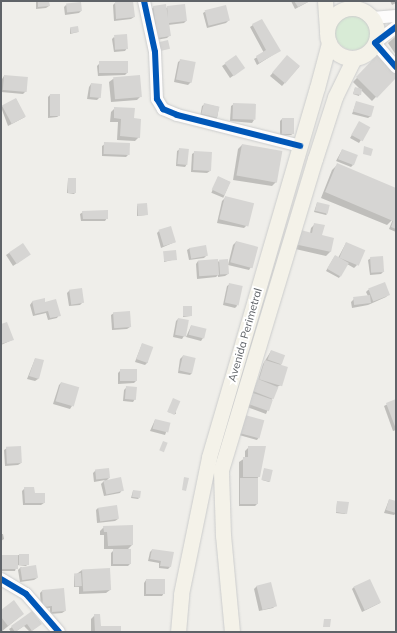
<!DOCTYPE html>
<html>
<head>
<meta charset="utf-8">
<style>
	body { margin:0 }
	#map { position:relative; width:397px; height:633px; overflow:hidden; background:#efeeea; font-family:Mulish,sans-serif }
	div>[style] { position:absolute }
	.green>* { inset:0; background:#d8ebd6 }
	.round { border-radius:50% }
	.shadow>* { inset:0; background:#0003; transform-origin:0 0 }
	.building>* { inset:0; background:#d6d5d3; transform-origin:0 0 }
	.roads { filter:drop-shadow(0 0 1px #cbcccc) drop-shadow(0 0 1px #cbcccc) }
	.minor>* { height:12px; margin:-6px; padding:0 6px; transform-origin:6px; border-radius:6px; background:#fdfcfc }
	.major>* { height:15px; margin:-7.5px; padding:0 7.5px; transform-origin:7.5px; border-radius:7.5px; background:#f4f2e9 }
	.major>.ring { margin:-7.5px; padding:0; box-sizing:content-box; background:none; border:15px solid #f4f2e9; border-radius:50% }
	.cycleway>* { height:6px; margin:-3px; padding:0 3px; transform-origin:3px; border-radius:3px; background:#0057b8 }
	span { translate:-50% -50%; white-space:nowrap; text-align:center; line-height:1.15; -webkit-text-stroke:4px #fff; paint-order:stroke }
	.street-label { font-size:11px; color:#5f6368 }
	.frame { position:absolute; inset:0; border:2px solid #5f6368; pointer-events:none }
</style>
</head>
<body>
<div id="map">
	<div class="green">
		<div class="round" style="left:335px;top:14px;width:36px;height:36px"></div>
	</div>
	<div class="shadow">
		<div style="clip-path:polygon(36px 1px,48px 1px,49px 6px,46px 8px,36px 9px)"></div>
		<div style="clip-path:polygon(291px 1px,310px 1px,295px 9px)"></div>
		<div style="clip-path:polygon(390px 1px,396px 1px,396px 3px,392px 5px)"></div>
		<div style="clip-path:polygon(115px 3px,134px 17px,131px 19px,114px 21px,113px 5px)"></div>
		<div style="clip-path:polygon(66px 5px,81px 11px,79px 13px,65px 15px,64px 7px)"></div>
		<div style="clip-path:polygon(154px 7px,166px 8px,168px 7px,186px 21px,184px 23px,168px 25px,170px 35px,167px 38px,156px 40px,151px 9px)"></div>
		<div style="clip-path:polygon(206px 11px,229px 20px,226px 23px,207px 28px,203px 13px)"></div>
		<div style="clip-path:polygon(253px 25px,279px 51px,257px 65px,254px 59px,264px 53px,250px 27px)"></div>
		<div style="clip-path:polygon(70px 28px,78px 32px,70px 34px)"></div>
		<div style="clip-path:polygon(396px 36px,396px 55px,388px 43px)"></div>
		<div style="clip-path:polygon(114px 37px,127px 48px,125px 51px,114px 52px,112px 39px)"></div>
		<div style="clip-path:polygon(378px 56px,396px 74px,396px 76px,372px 101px,361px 90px,359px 96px,353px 94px,355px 88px,360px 89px,353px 82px)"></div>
		<div style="clip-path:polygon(285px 59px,299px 67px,282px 86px,270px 76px)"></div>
		<div style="clip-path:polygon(181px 60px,191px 82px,188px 85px,174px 82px,178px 62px)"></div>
		<div style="clip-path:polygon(100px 63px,127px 73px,125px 75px,98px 76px,97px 66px)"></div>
		<div style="clip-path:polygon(225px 64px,241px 70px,230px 78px,222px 66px)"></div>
		<div style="clip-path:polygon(4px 76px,26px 91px,23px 94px,1px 92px,2px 79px)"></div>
		<div style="clip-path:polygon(139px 76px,141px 96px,137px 100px,111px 102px,109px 82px,113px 79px)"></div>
		<div style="clip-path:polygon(91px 84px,100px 97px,97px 100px,87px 99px,89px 87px)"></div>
		<div style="clip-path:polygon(50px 95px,60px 115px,57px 117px,48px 118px,48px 97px)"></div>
		<div style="clip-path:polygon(16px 99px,25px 117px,8px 126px,1px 107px)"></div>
		<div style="clip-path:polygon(356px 103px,371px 116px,368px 118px,352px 114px)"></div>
		<div style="clip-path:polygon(205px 104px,219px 107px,217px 118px,214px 120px,200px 117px,202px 106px)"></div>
		<div style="clip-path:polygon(234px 104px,254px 120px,252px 123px,230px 121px,231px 106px)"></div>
		<div style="clip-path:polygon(115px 108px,133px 119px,139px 137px,135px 141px,117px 140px,118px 122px,110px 122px,111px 112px)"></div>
		<div style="clip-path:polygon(282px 119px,294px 133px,291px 135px,280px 136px,280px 121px)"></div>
		<div style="clip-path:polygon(359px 123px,361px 140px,359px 143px,350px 138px)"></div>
		<div style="clip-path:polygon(105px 144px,128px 155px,126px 157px,102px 156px,102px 146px)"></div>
		<div style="clip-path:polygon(242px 145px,276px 182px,272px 186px,233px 180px,238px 149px)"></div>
		<div style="clip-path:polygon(180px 149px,187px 164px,185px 167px,176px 166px,177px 151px)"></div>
		<div style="clip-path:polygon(342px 150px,353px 165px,351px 167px,336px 161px)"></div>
		<div style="clip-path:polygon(195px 152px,210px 171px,207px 173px,191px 172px,192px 154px)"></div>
		<div style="clip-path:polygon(337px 165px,396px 189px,396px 232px,389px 229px,393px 219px,387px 225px,321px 198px,332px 170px)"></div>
		<div style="left:218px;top:177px;width:13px;height:17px;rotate:23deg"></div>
		<div style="clip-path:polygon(68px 179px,75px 193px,74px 194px,67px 193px)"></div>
		<div style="clip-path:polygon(226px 197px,248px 224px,244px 228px,217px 223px,222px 201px)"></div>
		<div style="clip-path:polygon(317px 203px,327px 214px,326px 215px,314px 212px)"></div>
		<div style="clip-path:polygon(137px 205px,147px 214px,146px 215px,137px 216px)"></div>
		<div style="clip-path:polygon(83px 212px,107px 218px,105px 221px,81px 221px,80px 214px)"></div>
		<div style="clip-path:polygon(315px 224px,321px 236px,333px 239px,330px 252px,326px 256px,291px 248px,310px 233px,311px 228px)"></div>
		<div style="clip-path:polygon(159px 231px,175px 242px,161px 248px,157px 233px)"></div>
		<div style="clip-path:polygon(236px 242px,251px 267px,249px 270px,228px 265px,233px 245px)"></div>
		<div style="clip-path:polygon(346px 243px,357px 265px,354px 268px,347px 264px,339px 278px,326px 271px,333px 259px,335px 256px,338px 258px)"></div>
		<div style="clip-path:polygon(190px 248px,207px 255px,204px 258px,189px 260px,187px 250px)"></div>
		<div style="clip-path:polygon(9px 253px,29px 255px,13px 266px,6px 255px)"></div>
		<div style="clip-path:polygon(164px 253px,176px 259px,164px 262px)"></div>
		<div style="clip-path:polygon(371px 258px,383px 272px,381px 274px,370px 275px,368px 260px)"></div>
		<div style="clip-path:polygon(198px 261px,217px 263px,219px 261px,228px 274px,225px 276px,218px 277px,218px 275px,216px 277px,197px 279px,196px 264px)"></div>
		<div style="clip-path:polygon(230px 284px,237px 306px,235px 308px,223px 305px,227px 286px)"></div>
		<div style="clip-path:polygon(384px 284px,388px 295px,386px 297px,368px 305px,352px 308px,351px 302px,354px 299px,368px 296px,366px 292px,368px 290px)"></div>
		<div style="clip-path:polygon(70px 290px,83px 302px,80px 305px,69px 306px,67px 293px)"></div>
		<div style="clip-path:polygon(44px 299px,45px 303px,59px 315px,57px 318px,48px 320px,46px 313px,33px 316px,30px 305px,32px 302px)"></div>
		<div style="clip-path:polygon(183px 308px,184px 308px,191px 316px,183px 317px)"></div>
		<div style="clip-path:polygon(114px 313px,130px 327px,127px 329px,112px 330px,111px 315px)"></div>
		<div style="clip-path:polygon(178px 319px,184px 336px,182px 339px,173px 337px,176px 321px)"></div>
		<div style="clip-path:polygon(1px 325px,12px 340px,1px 345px)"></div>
		<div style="clip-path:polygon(191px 326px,203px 338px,201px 341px,186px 337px)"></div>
		<div style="clip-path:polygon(142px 344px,148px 362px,145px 365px,135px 362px)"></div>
		<div style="clip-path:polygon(271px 351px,281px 364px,280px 366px,281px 385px,277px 387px,266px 414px,247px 407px,253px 394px,252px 393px,258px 380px,263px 364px)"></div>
		<div style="clip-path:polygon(183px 356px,192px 373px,190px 375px,178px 373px,180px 359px)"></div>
		<div style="clip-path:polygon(35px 359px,38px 379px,35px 381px,27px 379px)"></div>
		<div style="clip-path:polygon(120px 371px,136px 381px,134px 383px,118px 384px,118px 373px)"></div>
		<div style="clip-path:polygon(61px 383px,72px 406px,70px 409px,53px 404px,59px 385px)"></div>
		<div style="clip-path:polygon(127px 387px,135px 399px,133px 402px,123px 401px,124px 390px)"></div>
		<div style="clip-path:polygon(173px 400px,176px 414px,175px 414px,168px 412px)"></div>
		<div style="clip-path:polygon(396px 400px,396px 430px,393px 431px,384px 406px)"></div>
		<div style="clip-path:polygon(243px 419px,259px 437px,257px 440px,239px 435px)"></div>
		<div style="clip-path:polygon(155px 420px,169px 424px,165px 435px,150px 431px)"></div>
		<div style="clip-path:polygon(249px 447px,259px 476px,257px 479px,258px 503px,255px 506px,239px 506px,239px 462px,245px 458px,245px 451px)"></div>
		<div style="clip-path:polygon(7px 448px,21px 463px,18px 465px,5px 466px,4px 450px)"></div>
		<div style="clip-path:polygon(96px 470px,109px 478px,106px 481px,122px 490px,120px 493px,104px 496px,101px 484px,105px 480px,94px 482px,93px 473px)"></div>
		<div style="clip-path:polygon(264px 470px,270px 481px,269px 482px,262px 480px)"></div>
		<div style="clip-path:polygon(25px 488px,34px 494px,44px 503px,41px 505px,23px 505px,22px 491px)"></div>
		<div style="clip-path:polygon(133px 491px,139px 498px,138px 499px,131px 498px)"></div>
		<div style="clip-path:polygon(389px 500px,396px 502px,396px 513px,394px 515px,384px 513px)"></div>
		<div style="clip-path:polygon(337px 503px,346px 513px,345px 514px,336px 513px)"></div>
		<div style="clip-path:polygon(98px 508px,118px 519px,115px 521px,97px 523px,96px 510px)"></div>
		<div style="clip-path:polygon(104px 527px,132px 545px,127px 550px,130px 564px,128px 566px,111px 566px,111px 553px,115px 549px,104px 549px,104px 535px,100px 535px,100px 531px)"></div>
		<div style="clip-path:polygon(1px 534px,3px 534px,4px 539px,1px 541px)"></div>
		<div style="clip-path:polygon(152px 550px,170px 567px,168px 569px,159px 568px,159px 563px,148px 561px,150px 552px)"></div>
		<div style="clip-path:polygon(19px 555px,28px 564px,26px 566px,17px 565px,15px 571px,1px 571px,1px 557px)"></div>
		<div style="clip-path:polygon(21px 567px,37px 578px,34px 580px,20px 582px,18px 570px)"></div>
		<div style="clip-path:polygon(82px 570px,110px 590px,106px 593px,79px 594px,79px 587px,74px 587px,74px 576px)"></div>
		<div style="clip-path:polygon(146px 580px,164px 593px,162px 596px,144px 596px,144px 583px)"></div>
		<div style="clip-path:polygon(257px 586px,275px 606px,273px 608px,259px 611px,254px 589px)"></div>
		<div style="clip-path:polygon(354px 587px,380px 603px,362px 612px,352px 589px)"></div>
		<div style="clip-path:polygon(42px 591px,65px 611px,62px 613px,50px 614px,50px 608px,41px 609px,40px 593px)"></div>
		<div style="clip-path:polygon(1px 611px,23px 614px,1px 632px)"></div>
		<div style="clip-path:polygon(32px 612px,38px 626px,30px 632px,24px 626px,15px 632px,11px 632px,9px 629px,12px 627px)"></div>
		<div style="clip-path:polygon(95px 615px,100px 627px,120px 632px,91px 632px,91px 619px)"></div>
	</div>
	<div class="building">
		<div style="clip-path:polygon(38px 1px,49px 1px,50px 6px,38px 7px)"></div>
		<div style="clip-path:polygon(124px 1px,133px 1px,135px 17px,116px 19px,115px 2px)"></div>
		<div style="clip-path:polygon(294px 1px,310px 1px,298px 7px)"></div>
		<div style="left:81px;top:2px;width:9px;height:15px;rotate:84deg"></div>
		<div style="clip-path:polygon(166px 4px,168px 18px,167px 6px,185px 4px,187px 21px,169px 23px,171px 36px,158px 38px,153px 6px)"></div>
		<div style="left:226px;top:5px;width:16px;height:22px;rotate:76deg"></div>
		<div style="clip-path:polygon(262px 19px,281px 51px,259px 63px,256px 56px,266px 50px,252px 24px)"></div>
		<div style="left:78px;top:26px;width:6px;height:8px;rotate:81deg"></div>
		<div style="left:127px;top:34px;width:15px;height:13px;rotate:86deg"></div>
		<div style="left:168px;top:40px;width:9px;height:14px;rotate:77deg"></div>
		<div style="clip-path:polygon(378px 54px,396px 72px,396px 78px,377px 98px,356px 77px)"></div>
		<div style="left:236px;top:55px;width:16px;height:14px;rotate:55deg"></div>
		<div style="left:287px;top:55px;width:17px;height:23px;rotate:40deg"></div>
		<div style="left:180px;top:59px;width:16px;height:21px;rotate:11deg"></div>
		<div style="left:128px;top:61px;width:12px;height:29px;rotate:90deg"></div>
		<div style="left:4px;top:75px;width:24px;height:15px;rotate:5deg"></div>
		<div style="left:140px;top:75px;width:22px;height:27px;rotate:85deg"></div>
		<div style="left:91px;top:83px;width:11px;height:14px;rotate:5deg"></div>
		<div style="clip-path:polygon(355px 87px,362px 89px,361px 95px,353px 94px)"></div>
		<div style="left:50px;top:94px;width:10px;height:22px"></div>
		<div style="left:16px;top:98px;width:21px;height:16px;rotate:62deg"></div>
		<div style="left:356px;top:101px;width:19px;height:11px;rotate:16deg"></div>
		<div style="left:204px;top:103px;width:16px;height:11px;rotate:14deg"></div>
		<div style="left:233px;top:103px;width:23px;height:16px;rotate:2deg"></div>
		<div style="clip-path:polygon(114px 107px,135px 108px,134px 118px,141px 119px,140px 138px,120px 136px,121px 119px,114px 118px)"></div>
		<div style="left:282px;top:118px;width:12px;height:16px"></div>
		<div style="left:359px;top:121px;width:13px;height:16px;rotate:29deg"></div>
		<div style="left:104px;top:142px;width:26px;height:12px;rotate:2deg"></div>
		<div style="left:242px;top:144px;width:41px;height:32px;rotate:10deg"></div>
		<div style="clip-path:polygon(364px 146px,373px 149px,371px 156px,363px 154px)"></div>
		<div style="left:179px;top:148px;width:10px;height:16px;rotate:6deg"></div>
		<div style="left:342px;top:149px;width:17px;height:11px;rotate:21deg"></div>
		<div style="left:194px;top:151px;width:18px;height:19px;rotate:3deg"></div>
		<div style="clip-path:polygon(337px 163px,396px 188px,396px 229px,391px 227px,393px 221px,325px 192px)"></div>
		<div style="left:218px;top:176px;width:14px;height:15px;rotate:25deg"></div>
		<div style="left:68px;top:178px;width:8px;height:15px"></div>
		<div style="left:225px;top:196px;width:30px;height:24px;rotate:14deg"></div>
		<div style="left:317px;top:202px;width:13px;height:9px;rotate:13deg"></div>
		<div style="left:147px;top:203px;width:12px;height:10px;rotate:85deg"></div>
		<div style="clip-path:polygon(108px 210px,108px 219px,83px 219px,82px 211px)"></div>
		<div style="clip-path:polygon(314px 223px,325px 225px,322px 235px,334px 238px,331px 252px,294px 244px,297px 229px,312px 233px)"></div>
		<div style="left:171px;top:226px;width:17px;height:13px;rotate:73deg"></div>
		<div style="left:236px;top:241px;width:23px;height:22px;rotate:15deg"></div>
		<div style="left:346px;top:242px;width:21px;height:17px;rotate:23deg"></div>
		<div style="left:23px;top:243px;width:14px;height:17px;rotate:56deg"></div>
		<div style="left:206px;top:245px;width:11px;height:17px;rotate:80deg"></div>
		<div style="left:176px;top:250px;width:10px;height:13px;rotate:84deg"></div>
		<div style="left:335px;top:255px;width:16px;height:16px;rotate:30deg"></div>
		<div style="left:383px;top:256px;width:16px;height:13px;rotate:86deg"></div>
		<div style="left:218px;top:259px;width:16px;height:20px;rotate:86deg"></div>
		<div style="left:228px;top:259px;width:15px;height:9px;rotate:86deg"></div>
		<div style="left:385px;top:282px;width:14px;height:18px;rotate:69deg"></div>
		<div style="left:229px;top:283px;width:14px;height:20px;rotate:12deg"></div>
		<div style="left:82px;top:288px;width:15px;height:13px;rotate:82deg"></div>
		<div style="left:370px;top:295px;width:8px;height:17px;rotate:83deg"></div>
		<div style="clip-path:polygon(45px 298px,45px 302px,56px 299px,61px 316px,50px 318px,48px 311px,35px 314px,32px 301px)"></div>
		<div style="left:192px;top:306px;width:10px;height:9px;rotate:90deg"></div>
		<div style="left:130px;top:311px;width:16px;height:17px;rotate:86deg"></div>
		<div style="left:178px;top:318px;width:11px;height:17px;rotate:10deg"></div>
		<div style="clip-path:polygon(7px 322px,14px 340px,1px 344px,1px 324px)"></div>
		<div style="left:191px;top:325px;width:16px;height:10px;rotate:14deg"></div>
		<div style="left:142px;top:343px;width:12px;height:17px;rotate:20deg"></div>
		<div style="left:271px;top:350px;width:15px;height:10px;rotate:20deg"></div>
		<div style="left:183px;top:355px;width:13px;height:16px;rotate:13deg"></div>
		<div style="clip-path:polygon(35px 358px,44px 360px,39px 379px,29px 376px)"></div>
		<div style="left:265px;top:360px;width:24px;height:20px;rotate:17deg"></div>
		<div style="left:137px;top:369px;width:12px;height:17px;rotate:90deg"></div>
		<div style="left:258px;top:379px;width:22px;height:13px;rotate:22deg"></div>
		<div style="left:61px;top:382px;width:19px;height:20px;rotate:16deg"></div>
		<div style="left:126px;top:386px;width:11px;height:13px;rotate:5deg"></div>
		<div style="left:253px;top:393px;width:21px;height:12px;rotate:19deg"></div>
		<div style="left:173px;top:398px;width:8px;height:15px;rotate:23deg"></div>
		<div style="clip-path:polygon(396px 399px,396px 429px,386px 403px)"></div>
		<div style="left:245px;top:415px;width:20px;height:19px;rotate:15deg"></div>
		<div style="left:155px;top:419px;width:16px;height:10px;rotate:14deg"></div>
		<div style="left:163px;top:441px;width:5px;height:10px;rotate:22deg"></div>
		<div style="left:21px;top:446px;width:17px;height:15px;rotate:87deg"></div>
		<div style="clip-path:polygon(248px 446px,266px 446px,260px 477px,243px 477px,243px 457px,248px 457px)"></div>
		<div style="left:109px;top:468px;width:10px;height:14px;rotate:84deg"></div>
		<div style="left:264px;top:468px;width:9px;height:12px;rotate:13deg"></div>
		<div style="left:121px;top:477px;width:14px;height:18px;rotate:78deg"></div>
		<div style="clip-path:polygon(184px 477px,189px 478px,186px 491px,182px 490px)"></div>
		<div style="left:240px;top:478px;width:18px;height:26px"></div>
		<div style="clip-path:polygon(24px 487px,34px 487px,35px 493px,45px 493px,45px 503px,25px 503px)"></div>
		<div style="left:133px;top:490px;width:8px;height:7px;rotate:7deg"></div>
		<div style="clip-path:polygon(389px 499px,396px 501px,396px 513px,386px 510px)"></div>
		<div style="clip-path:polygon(337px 501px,349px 502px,347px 514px,336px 512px)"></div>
		<div style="left:117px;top:505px;width:14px;height:19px;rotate:82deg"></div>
		<div style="clip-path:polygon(133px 525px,133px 545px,108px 546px,107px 532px,104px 532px,103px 526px)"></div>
		<div style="left:131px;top:549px;width:15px;height:18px;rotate:90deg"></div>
		<div style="clip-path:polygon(152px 549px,174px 552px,171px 567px,160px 566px,161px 561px,150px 559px)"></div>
		<div style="left:19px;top:554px;width:10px;height:11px"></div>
		<div style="left:1px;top:555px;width:17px;height:14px"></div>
		<div style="left:36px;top:565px;width:13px;height:16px;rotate:81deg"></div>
		<div style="left:110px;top:568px;width:22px;height:28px;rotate:87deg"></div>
		<div style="left:81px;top:573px;width:13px;height:7px;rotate:86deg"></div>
		<div style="left:146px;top:579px;width:19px;height:15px"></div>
		<div style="left:370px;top:579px;width:26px;height:18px;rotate:65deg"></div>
		<div style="left:271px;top:582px;width:25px;height:15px;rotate:76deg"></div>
		<div style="clip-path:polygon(64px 588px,66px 611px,52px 612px,52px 606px,43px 607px,42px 590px)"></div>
		<div style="clip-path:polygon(14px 600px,24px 614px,8px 626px,1px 617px,1px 610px)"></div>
		<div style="clip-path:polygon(32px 611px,42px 624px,32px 631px,27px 624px,15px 632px,11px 626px)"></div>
		<div style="clip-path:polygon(94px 614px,100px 614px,101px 626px,121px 626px,121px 632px,95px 632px)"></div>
		<div style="clip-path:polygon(324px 619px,331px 619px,330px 627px,323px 627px)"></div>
	</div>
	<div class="roads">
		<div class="minor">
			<div style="left:144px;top:1px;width:52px;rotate:77.8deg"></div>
			<div style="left:155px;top:52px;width:47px;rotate:87.6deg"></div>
			<div style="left:157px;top:99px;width:12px;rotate:59deg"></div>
			<div style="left:163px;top:109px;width:15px;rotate:23deg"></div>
			<div style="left:177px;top:115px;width:127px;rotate:14.1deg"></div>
			<div style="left:372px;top:18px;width:24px;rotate:-5deg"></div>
			<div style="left:396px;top:27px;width:26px;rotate:143deg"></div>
			<div style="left:375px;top:43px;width:32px;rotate:49deg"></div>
			<div style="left:1px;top:579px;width:29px;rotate:31deg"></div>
			<div style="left:26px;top:594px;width:50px;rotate:49deg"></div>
		</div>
		<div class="major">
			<div style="left:325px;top:1px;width:29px;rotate:86deg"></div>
			<div class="ring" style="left:327px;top:8px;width:35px;height:35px"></div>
			<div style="left:178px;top:632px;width:38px;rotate:-85deg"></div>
			<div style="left:181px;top:594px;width:140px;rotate:-78.4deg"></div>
			<div style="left:209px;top:457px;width:384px;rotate:-73.7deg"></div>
			<div style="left:317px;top:88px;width:47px;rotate:-75.1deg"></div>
			<div style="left:232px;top:632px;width:97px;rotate:-95.3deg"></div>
			<div style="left:223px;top:535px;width:65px;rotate:-91.8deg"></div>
			<div style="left:221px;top:470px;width:325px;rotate:-73.2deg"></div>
			<div style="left:315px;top:159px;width:65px;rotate:-72.1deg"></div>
			<div style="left:335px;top:97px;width:43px;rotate:-64deg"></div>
		</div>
	</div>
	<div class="cycleway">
		<div style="left:144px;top:1px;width:52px;rotate:77.8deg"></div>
		<div style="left:155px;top:52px;width:47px;rotate:87.6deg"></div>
		<div style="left:157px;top:99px;width:12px;rotate:59deg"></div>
		<div style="left:163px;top:109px;width:15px;rotate:23deg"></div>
		<div style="left:177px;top:115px;width:127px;rotate:14.1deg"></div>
		<div style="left:396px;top:27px;width:26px;rotate:143deg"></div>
		<div style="left:375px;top:43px;width:32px;rotate:49deg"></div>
		<div style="left:1px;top:579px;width:29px;rotate:31deg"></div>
		<div style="left:26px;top:594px;width:50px;rotate:49deg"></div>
	</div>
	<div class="street-label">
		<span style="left:245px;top:335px;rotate:-74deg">Avenida Perimetral</span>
	</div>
	<div class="frame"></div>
</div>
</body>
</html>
